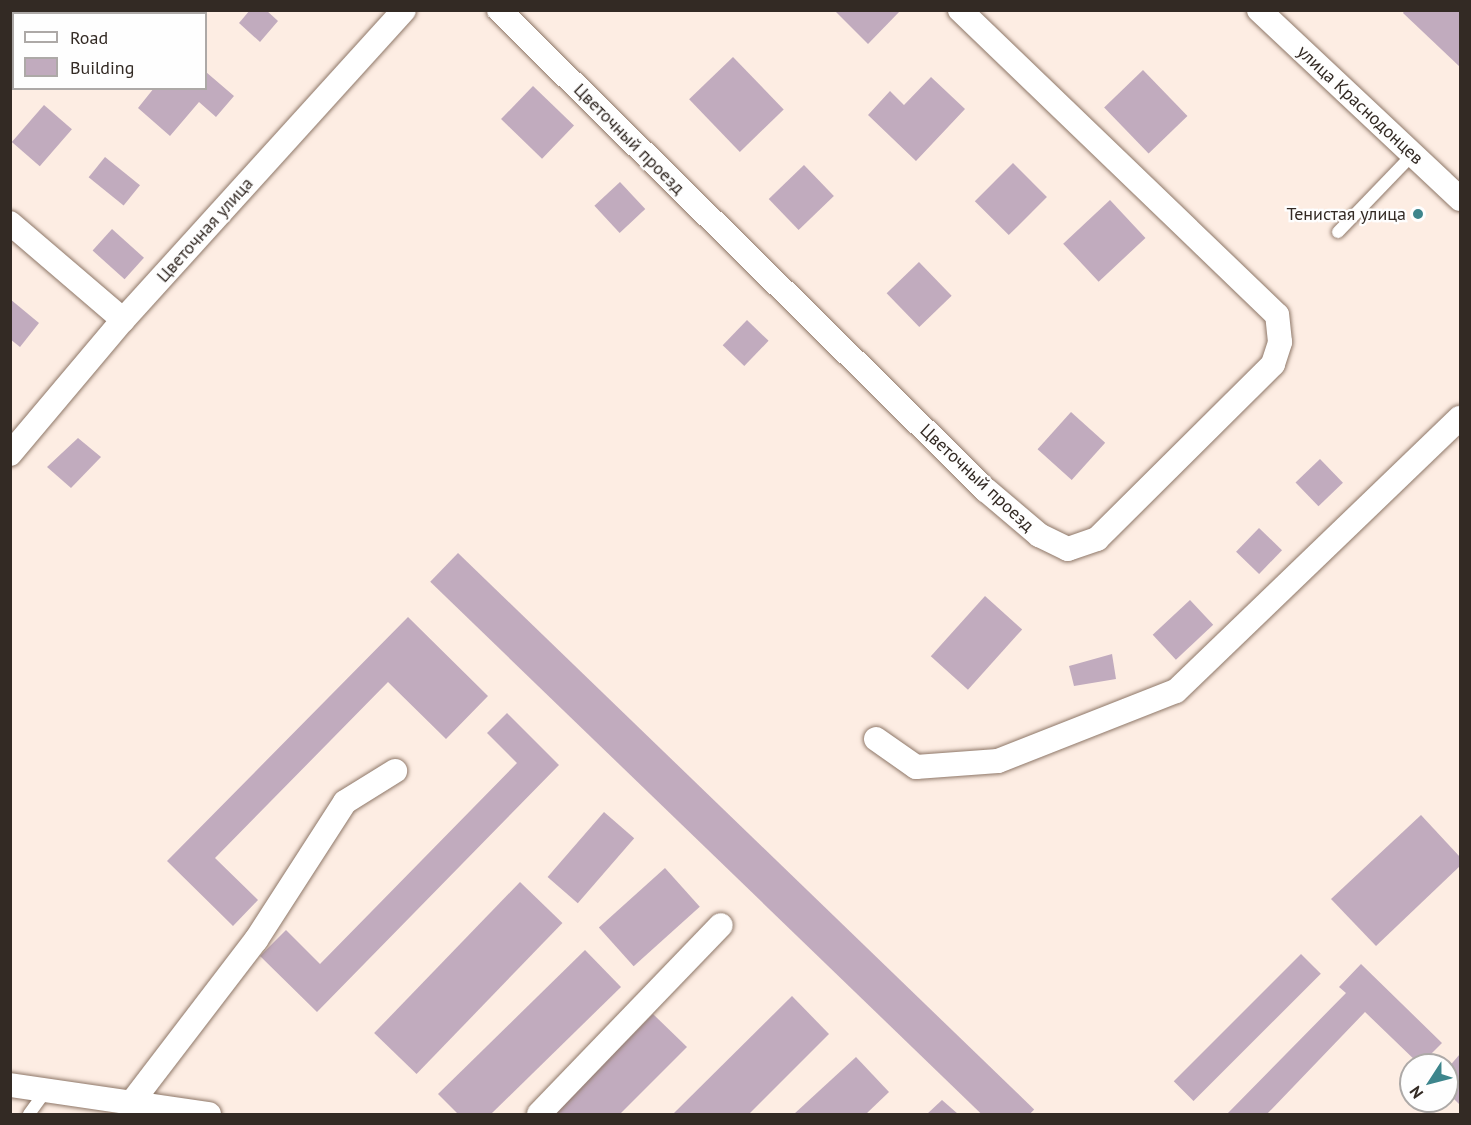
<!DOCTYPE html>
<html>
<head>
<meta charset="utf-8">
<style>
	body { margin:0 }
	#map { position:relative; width:1471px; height:1125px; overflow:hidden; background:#fdede3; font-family:"PT Sans",sans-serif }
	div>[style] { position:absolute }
	.building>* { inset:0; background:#c1abbe; transform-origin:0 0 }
	.roads { filter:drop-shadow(0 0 2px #8e7768) drop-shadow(0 0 2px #8e7768) }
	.service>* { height:12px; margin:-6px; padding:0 6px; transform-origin:6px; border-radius:6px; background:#fff }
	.minor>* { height:24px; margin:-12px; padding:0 12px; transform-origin:12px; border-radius:12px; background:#fff }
	.dots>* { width:16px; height:16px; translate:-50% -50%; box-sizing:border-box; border:3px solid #fefefe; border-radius:50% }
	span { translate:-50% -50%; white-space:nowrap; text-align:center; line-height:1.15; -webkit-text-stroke:4.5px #fefefe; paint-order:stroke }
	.street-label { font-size:18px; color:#332a24 }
	.poi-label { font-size:18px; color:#332a24 }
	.right { translate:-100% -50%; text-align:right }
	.frame { position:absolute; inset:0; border:12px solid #332a24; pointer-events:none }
	.legend { position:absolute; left:12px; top:12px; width:195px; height:78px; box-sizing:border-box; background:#fefefe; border:2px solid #ada9a7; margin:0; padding:8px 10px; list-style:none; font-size:18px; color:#332a24 }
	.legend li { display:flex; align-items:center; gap:12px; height:30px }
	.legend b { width:30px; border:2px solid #ada9a7 }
	.north { position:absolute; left:1399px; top:1053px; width:60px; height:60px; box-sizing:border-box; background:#fefefe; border:2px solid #ada9a7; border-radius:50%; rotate:234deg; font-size:16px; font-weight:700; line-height:24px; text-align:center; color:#332a24 }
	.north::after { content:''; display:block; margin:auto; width:21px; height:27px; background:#3d858c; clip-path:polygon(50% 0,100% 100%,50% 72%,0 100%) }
</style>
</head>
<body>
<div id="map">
	<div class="building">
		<div style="clip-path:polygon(73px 10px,120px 10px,70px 14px)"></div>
		<div style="clip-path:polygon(250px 10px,266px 10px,278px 21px,260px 42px,239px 23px)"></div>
		<div style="clip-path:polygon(834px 10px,901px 10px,868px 44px)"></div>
		<div style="clip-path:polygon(1405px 10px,1460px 10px,1460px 67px,1403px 13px)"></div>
		<div style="left:733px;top:57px;width:73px;height:61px;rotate:46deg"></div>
		<div style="left:1143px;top:70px;width:64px;height:54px;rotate:46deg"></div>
		<div style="clip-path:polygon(206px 72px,234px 96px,216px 117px,199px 102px,170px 136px,138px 108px,154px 88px,206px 88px)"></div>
		<div style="clip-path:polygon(931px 77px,965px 109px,916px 161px,868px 115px,890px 91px,904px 105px)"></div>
		<div style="left:533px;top:86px;width:57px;height:46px;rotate:44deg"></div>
		<div style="left:44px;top:105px;width:37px;height:49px;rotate:41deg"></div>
		<div style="left:105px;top:157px;width:45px;height:26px;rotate:39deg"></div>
		<div style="left:1013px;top:163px;width:48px;height:54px;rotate:45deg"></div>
		<div style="left:804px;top:165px;width:43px;height:49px;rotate:46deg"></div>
		<div style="left:620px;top:182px;width:37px;height:35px;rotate:47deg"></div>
		<div style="left:1110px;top:200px;width:52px;height:64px;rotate:47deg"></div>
		<div style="left:112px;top:229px;width:43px;height:29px;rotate:42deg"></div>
		<div style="left:919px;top:262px;width:47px;height:45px;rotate:46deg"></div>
		<div style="clip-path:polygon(10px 299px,39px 323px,20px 347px,10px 339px)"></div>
		<div style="left:747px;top:320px;width:30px;height:35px;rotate:44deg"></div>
		<div style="left:1071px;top:412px;width:46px;height:50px;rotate:42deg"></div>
		<div style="clip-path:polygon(78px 438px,101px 457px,71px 488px,47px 467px)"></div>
		<div style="left:1320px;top:459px;width:33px;height:34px;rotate:46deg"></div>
		<div style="left:1259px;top:528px;width:32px;height:33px;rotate:44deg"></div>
		<div style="left:458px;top:553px;width:801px;height:40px;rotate:44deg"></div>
		<div style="left:985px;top:596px;width:50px;height:81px;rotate:42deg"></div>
		<div style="left:1190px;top:600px;width:34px;height:51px;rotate:47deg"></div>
		<div style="clip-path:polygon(408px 617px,488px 696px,446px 739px,388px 682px,215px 858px,258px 900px,233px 926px,167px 861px)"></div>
		<div style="clip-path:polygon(1112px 654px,1116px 679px,1074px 686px,1069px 666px)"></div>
		<div style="clip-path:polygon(507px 713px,559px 765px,317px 1012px,260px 956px,286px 930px,320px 964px,517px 763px,487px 733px)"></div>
		<div style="left:604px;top:812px;width:40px;height:86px;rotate:41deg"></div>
		<div style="clip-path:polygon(1421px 815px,1460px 857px,1460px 866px,1376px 946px,1331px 899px)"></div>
		<div style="left:665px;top:868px;width:52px;height:89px;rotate:48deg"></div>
		<div style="left:520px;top:882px;width:59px;height:210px;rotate:44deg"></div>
		<div style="clip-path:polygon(585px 950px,621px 987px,491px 1114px,458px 1114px,438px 1094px)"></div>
		<div style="left:1301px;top:954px;width:28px;height:180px;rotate:45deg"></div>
		<div style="clip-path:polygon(1361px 964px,1442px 1043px,1420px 1065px,1365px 1012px,1267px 1114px,1227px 1114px,1346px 993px,1339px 987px)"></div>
		<div style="clip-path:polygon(792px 996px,829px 1034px,749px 1114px,673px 1114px)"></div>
		<div style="clip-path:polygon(653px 1014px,687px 1047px,620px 1114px,554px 1114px)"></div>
		<div style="clip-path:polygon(1460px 1054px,1460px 1105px,1447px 1092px,1447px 1069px)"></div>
		<div style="clip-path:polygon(856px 1057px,889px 1092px,866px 1114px,794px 1114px)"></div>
		<div style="clip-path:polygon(942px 1100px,958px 1114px,927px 1114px)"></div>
	</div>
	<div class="roads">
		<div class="service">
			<div style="left:1338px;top:232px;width:107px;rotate:-46.1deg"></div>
			<div style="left:29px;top:1114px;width:26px;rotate:-54deg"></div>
		</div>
		<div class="minor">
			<div style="left:499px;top:10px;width:684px;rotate:44.59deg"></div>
			<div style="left:986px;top:490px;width:70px;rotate:40.3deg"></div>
			<div style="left:1039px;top:535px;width:32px;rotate:26deg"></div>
			<div style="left:1068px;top:549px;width:31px;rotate:-19deg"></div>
			<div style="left:1097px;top:539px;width:248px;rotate:-44.8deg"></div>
			<div style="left:1273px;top:364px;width:23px;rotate:-72deg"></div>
			<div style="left:1280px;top:342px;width:27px;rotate:-96deg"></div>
			<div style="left:1277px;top:315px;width:440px;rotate:-136.1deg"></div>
			<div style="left:1259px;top:10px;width:276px;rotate:43.2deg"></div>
			<div style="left:10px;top:223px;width:149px;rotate:40.6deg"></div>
			<div style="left:10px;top:454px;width:175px;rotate:-49.9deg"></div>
			<div style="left:123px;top:320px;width:418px;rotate:-47.8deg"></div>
			<div style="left:876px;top:739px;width:49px;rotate:35deg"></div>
			<div style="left:916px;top:767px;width:82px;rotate:-4.2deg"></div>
			<div style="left:998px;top:761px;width:191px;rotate:-21.5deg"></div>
			<div style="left:1176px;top:691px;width:394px;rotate:-43.9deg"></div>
			<div style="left:10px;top:1085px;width:201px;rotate:8.3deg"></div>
			<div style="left:132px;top:1102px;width:204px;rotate:-52.6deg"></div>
			<div style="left:256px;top:940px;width:164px;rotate:-57.2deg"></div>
			<div style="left:345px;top:802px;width:59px;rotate:-31.8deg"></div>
			<div style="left:539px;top:1114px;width:262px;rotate:-46.1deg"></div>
		</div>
	</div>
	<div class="dots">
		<div style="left:1418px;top:214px;background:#3d858c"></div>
	</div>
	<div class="street-label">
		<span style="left:1360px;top:105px;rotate:43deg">улица Краснодонцев</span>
		<span style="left:629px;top:139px;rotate:45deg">Цветочный проезд</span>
		<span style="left:205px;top:230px;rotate:-48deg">Цветочная улица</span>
		<span style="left:977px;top:478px;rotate:43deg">Цветочный проезд</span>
	</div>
	<div class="poi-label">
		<span class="right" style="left:1406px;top:214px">Тенистая улица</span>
	</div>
	<div class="frame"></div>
	<ul class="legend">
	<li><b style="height:8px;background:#fff"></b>Road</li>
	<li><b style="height:16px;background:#c1abbe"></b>Building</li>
	</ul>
	<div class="north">N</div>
</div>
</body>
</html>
